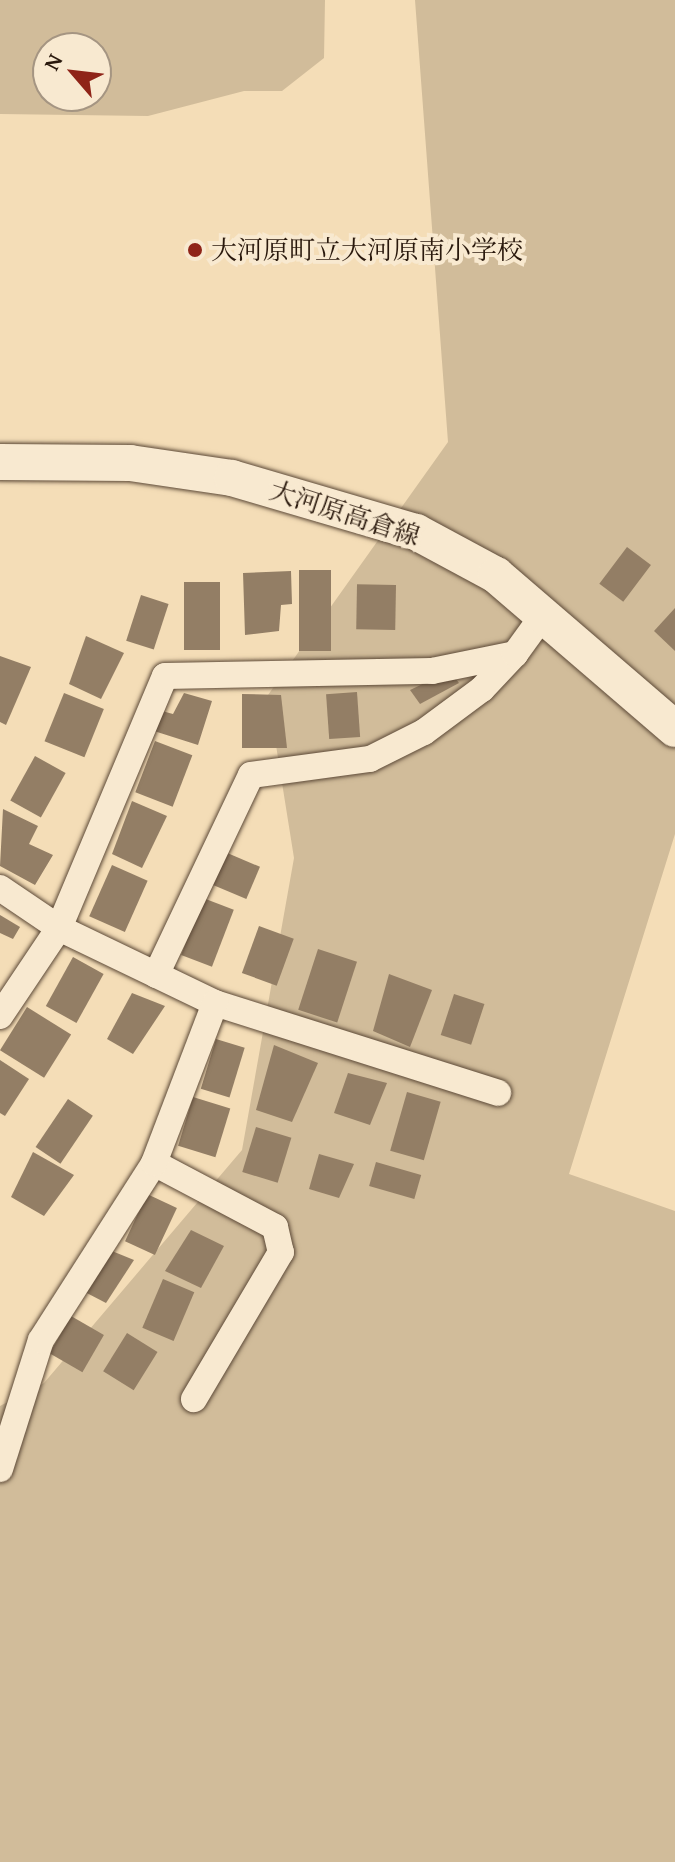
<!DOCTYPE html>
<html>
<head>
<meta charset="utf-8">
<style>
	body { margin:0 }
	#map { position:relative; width:675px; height:1862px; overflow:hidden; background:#f4ddb7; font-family:"Gentium Book Plus","Noto Serif JP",serif }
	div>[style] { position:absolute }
	.green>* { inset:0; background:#d1bc9a }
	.building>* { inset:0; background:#937e65; transform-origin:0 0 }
	.roads { filter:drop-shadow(0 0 2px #5c4937) drop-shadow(0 0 2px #5c4937) }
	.street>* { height:26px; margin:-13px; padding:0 13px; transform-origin:13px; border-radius:13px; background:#f8e9d0 }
	.secondary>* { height:36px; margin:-18px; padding:0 18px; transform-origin:18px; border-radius:18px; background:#f8e9d0 }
	.dots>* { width:22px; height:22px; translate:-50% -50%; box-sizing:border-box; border:4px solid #f8e9d0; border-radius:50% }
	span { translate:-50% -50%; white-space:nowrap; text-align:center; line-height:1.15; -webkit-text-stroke:8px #f8e9d0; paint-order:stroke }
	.poi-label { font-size:26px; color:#29180c }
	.left { translate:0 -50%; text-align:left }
	.street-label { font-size:26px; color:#29180c }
	.north { position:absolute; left:32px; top:32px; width:80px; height:80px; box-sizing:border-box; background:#f8e9d0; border:2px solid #a59582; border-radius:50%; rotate:298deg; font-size:22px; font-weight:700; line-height:32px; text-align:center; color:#29180c }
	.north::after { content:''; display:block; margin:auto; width:28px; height:36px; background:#8f2418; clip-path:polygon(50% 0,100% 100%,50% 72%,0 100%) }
</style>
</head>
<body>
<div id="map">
	<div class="green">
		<div style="clip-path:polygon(evenodd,0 0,325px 0,324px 58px,282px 91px,244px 91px,148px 116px,0 114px,0 0,96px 48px,96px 96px,48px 96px,48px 48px,96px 48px)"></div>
		<div style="clip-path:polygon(415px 0,675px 0,675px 834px,569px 1174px,675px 1211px,675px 1862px,0 1862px,0 1406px,44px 1383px,242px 1150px,294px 858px,268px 695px,448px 442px)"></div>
	</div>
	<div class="building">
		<div style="left:627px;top:547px;width:30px;height:46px;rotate:37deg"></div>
		<div style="left:299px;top:570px;width:32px;height:81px"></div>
		<div style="clip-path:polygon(291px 571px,292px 604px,281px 605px,279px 631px,245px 635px,243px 573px)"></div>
		<div style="left:184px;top:582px;width:36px;height:68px"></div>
		<div style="left:396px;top:585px;width:45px;height:39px;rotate:91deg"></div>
		<div style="left:141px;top:595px;width:29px;height:48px;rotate:18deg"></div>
		<div style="clip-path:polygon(675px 608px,675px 651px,654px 631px)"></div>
		<div style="clip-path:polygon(86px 636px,124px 653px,101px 699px,69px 684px)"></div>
		<div style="clip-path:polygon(0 656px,31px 667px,6px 725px,0 722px)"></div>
		<div style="clip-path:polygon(450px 671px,459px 683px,420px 704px,410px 690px)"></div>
		<div style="left:357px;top:692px;width:45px;height:31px;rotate:86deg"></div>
		<div style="left:64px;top:693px;width:43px;height:52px;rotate:22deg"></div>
		<div style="clip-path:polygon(184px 693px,212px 701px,198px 745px,154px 731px,162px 711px,173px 714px)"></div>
		<div style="clip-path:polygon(242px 694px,281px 695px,287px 748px,242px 748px)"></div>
		<div style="left:155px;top:741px;width:40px;height:55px;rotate:21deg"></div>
		<div style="left:35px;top:756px;width:35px;height:51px;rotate:29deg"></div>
		<div style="clip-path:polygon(132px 801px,167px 816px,142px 868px,112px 854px)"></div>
		<div style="clip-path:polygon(3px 809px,38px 826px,29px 844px,53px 855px,35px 885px,0 866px)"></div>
		<div style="left:225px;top:852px;width:38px;height:35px;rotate:23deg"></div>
		<div style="left:112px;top:865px;width:39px;height:56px;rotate:24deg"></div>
		<div style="left:203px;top:898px;width:33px;height:61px;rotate:21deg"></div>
		<div style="clip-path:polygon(0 915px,20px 927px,13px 939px,0 933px)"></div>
		<div style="left:259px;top:926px;width:37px;height:50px;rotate:20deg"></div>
		<div style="left:318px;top:949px;width:41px;height:64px;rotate:18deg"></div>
		<div style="left:73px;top:957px;width:35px;height:56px;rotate:29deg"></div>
		<div style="clip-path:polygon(389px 974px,432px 990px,410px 1047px,373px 1031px)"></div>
		<div style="clip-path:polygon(132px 993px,165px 1006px,133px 1054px,107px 1039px)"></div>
		<div style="left:454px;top:994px;width:32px;height:43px;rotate:18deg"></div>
		<div style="left:27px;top:1007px;width:52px;height:51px;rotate:32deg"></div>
		<div style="left:216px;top:1039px;width:30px;height:52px;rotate:17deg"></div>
		<div style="clip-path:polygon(274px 1045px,318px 1063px,292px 1122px,256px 1110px)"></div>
		<div style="clip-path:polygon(0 1060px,29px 1079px,5px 1116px,0 1113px)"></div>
		<div style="clip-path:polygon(348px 1073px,387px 1083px,370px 1125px,334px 1113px)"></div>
		<div style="left:407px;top:1092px;width:35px;height:61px;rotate:16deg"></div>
		<div style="left:193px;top:1097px;width:39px;height:51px;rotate:17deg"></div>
		<div style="left:68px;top:1099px;width:30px;height:58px;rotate:34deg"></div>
		<div style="left:256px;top:1127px;width:37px;height:47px;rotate:17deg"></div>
		<div style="clip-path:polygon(33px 1152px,74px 1175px,44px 1216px,11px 1197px)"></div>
		<div style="clip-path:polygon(319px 1154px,354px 1164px,339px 1198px,309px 1189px)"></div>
		<div style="left:376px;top:1162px;width:47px;height:25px;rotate:16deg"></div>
		<div style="left:147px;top:1194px;width:33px;height:52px;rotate:25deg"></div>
		<div style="clip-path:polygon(191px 1230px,224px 1246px,201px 1288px,165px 1271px)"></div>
		<div style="clip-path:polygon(107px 1249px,134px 1260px,106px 1303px,81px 1290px)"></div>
		<div style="left:163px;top:1279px;width:34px;height:53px;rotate:23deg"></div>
		<div style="left:71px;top:1316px;width:38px;height:43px;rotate:30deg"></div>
		<div style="left:127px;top:1333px;width:36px;height:45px;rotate:32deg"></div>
	</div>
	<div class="roads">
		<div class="street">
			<div style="left:0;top:888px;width:71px;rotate:34.1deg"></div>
			<div style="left:59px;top:928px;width:173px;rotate:25.7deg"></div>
			<div style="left:215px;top:1003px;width:297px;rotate:17.6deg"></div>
			<div style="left:156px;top:975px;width:221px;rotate:-64.6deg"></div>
			<div style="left:251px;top:775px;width:120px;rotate:-7.7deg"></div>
			<div style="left:370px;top:759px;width:60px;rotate:-26.6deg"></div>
			<div style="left:424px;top:732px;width:72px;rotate:-36.6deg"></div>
			<div style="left:482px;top:689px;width:48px;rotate:-46.7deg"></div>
			<div style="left:0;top:1016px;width:106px;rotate:-56.2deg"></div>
			<div style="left:59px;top:928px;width:273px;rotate:-67.2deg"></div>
			<div style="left:165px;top:676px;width:267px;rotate:-1.1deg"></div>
			<div style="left:432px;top:671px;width:85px;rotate:-11.6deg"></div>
			<div style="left:515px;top:654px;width:49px;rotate:-54.1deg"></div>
			<div style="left:154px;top:1163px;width:137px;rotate:27.9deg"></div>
			<div style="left:275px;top:1227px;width:26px;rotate:77deg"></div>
			<div style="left:281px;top:1252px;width:171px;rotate:120.6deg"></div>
			<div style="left:0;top:1469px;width:135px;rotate:-72.4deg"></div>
			<div style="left:41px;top:1340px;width:210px;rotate:-57.4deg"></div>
			<div style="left:154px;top:1163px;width:171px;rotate:-69.1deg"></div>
		</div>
		<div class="secondary">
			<div style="left:0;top:462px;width:130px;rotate:0.4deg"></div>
			<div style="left:130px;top:463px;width:103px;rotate:8.4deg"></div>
			<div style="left:232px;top:478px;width:192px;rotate:16.4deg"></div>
			<div style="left:416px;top:532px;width:91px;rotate:28.3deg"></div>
			<div style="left:496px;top:575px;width:236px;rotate:40.7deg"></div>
		</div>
	</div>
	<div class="dots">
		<div style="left:195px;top:250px;background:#8f2418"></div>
	</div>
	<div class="poi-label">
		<span class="left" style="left:211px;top:250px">大河原町立大河原南小学校</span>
	</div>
	<div class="street-label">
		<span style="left:345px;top:513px;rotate:18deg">大河原高倉線</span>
	</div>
	<div class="north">N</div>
</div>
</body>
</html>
